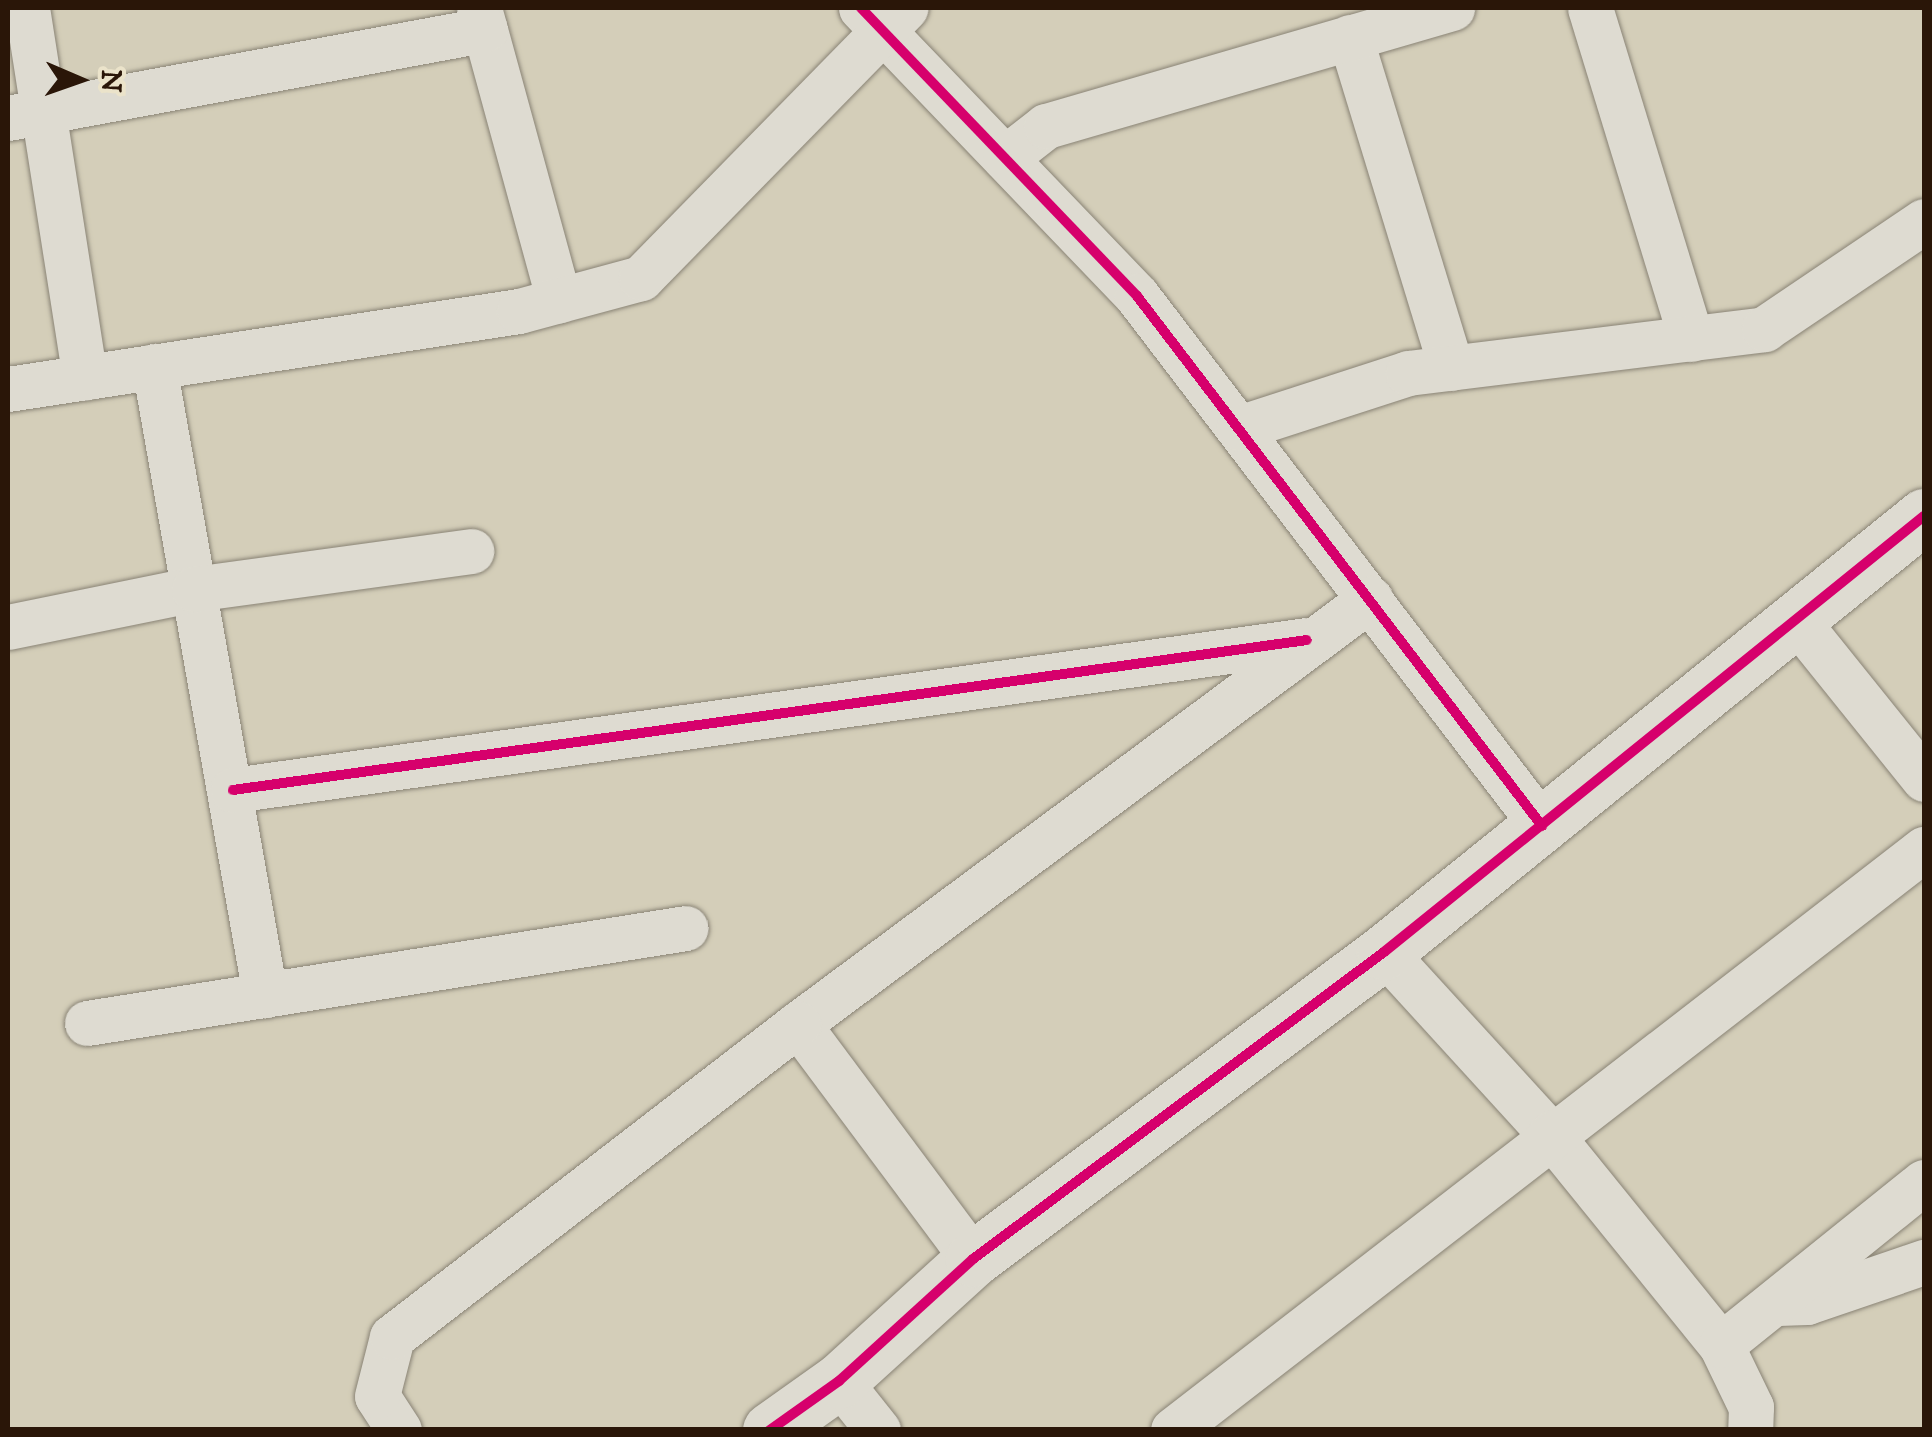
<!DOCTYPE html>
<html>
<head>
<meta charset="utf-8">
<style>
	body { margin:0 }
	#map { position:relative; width:1932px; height:1437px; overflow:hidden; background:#d4ceb9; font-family:"IM FELL DW Pica",serif }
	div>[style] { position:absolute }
	.roads { filter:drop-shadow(0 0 2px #898375) drop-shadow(0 0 2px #898375) }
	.street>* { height:45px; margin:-22.5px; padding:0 22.5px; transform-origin:22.5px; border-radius:22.5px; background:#dedbd1 }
	.secondary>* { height:55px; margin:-27.5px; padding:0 27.5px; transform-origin:27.5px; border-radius:27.5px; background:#dedbd1 }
	.cycleway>* { height:10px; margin:-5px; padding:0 5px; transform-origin:5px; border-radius:5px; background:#d6006c }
	span { translate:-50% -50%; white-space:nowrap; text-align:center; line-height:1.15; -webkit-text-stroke:8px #ebe3ca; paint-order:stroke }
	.frame { position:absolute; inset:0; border:10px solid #2a1608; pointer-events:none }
	.north { position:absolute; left:30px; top:30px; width:100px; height:100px; -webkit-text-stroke:8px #ebe3ca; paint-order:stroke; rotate:92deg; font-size:28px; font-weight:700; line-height:40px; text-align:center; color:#2a1608 }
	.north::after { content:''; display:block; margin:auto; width:35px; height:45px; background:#2a1608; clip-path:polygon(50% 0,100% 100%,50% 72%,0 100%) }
</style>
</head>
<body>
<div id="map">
	<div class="roads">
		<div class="street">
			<div style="left:27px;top:8px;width:374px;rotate:81.1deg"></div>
			<div style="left:479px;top:8px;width:303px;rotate:74.7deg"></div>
			<div style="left:861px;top:8px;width:399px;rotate:46.2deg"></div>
			<div style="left:1137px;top:296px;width:667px;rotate:52.61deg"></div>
			<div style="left:1590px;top:8px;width:346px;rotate:73deg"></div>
			<div style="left:1350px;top:37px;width:346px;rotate:73deg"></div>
			<div style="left:8px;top:118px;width:485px;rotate:-10.5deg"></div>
			<div style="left:1005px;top:158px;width:52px;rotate:-38deg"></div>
			<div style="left:1046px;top:126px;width:423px;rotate:-16.2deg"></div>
			<div style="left:154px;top:366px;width:639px;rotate:79.99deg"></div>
			<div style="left:8px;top:389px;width:517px;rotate:-8.68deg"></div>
			<div style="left:519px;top:311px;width:126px;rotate:-15.1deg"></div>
			<div style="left:641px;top:278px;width:378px;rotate:-45.6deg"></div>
			<div style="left:1239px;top:428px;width:178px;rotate:-18deg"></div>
			<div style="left:1408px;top:373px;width:359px;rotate:-7deg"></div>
			<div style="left:1764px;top:329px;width:193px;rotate:-34deg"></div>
			<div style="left:1793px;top:616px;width:209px;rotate:51.2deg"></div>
			<div style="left:8px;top:627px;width:190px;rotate:-11.5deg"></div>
			<div style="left:194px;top:589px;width:280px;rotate:-7.8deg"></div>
			<div style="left:233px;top:790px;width:1084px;rotate:-7.95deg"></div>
			<div style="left:1384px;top:952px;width:246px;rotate:47.6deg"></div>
			<div style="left:1550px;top:1134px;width:272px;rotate:51deg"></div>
			<div style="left:1721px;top:1345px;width:69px;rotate:64.2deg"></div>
			<div style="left:1751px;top:1407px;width:23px;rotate:92deg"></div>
			<div style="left:87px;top:1023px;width:606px;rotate:-9.01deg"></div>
			<div style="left:973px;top:1259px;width:293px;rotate:-126.7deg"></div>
			<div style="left:798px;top:1024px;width:713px;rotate:-36.61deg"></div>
			<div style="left:1778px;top:1303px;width:29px;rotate:-2deg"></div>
			<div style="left:1807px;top:1302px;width:124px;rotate:-18.9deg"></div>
			<div style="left:1721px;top:1345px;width:260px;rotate:-38.8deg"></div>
			<div style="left:839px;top:1381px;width:63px;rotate:51.5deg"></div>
			<div style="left:399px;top:1430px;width:40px;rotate:-122.9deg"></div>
			<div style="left:377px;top:1396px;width:61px;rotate:-75.7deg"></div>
			<div style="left:392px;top:1337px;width:513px;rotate:-37.63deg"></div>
			<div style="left:1173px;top:1430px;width:950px;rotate:-37.73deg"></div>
		</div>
		<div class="secondary">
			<div style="left:770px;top:1430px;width:85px;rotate:-35.4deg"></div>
			<div style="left:839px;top:1381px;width:181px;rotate:-42.3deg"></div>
			<div style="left:973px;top:1259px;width:513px;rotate:-36.76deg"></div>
			<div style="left:1384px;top:952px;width:694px;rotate:-38.92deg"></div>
		</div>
	</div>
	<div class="cycleway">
		<div style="left:861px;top:8px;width:399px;rotate:46.2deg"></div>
		<div style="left:1137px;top:296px;width:667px;rotate:52.61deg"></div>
		<div style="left:233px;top:790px;width:1084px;rotate:-7.95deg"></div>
		<div style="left:770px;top:1430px;width:85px;rotate:-35.4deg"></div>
		<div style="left:839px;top:1381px;width:181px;rotate:-42.3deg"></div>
		<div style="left:973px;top:1259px;width:513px;rotate:-36.76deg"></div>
		<div style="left:1384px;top:952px;width:694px;rotate:-38.92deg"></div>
	</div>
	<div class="frame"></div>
	<div class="north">N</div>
</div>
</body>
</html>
